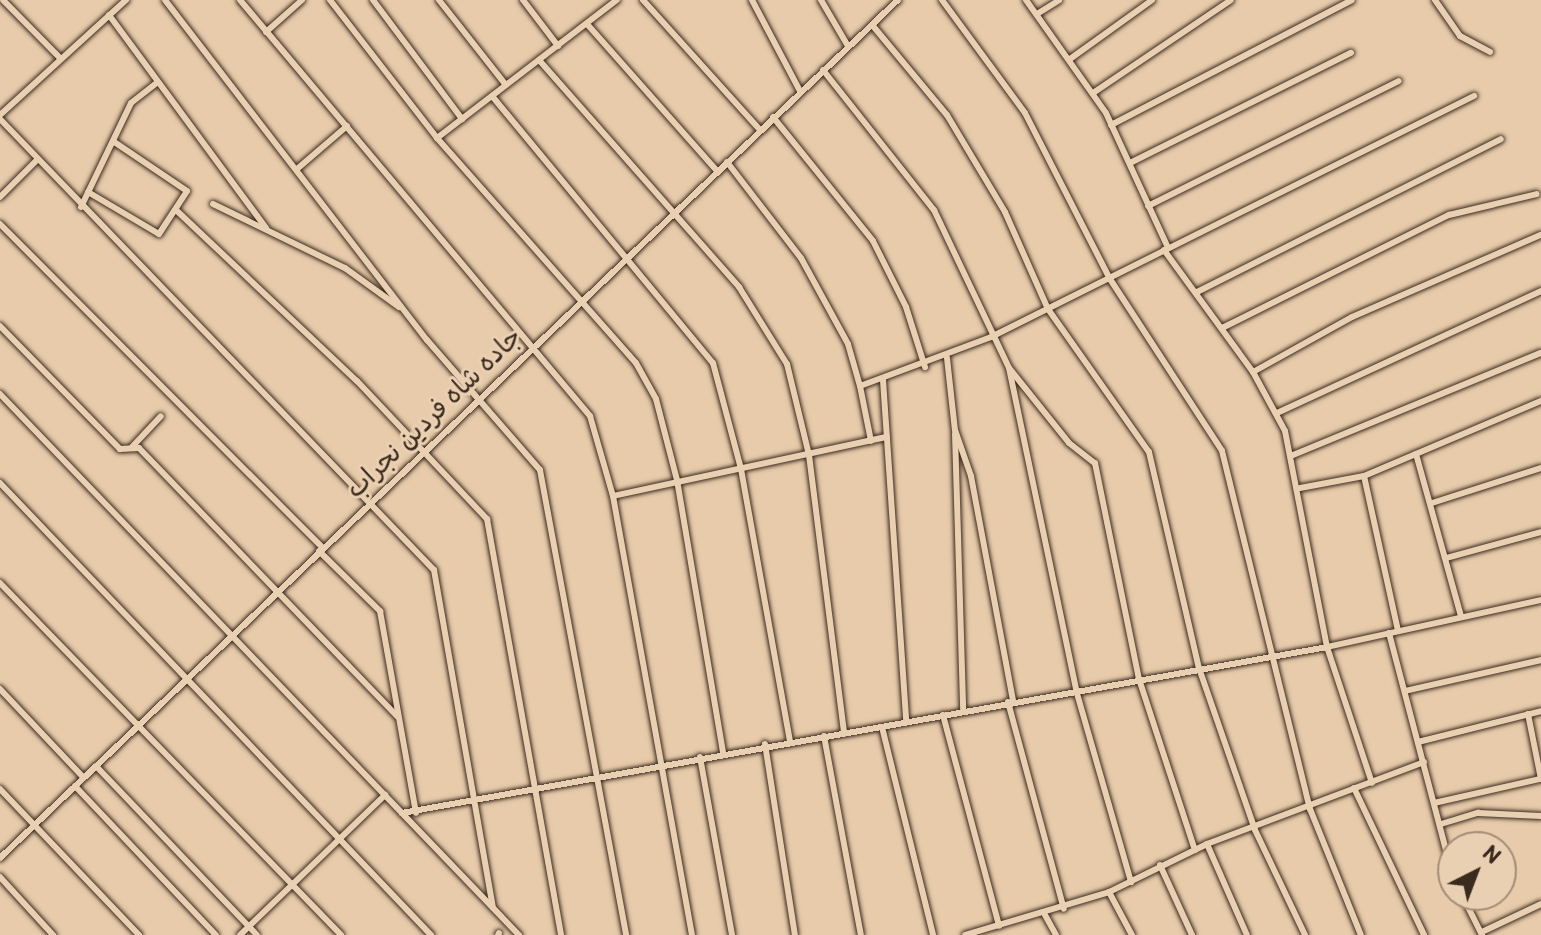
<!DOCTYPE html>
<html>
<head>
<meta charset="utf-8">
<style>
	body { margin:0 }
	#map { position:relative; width:1541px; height:935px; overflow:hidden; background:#e7cbaa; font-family:Itim,"Playpen Sans Arabic",sans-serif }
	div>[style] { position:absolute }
	.roads { filter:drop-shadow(0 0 2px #3b2a1e) drop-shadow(0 0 2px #3b2a1e) }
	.street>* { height:6px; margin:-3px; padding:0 3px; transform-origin:3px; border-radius:3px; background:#ead0b2 }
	span { translate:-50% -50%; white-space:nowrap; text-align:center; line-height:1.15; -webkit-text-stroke:6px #ead0b2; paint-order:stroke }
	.street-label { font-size:26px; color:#3b2a1e }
	.north { position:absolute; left:1437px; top:831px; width:80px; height:80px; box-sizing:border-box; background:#ead0b2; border:2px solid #a48e77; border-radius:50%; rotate:42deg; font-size:22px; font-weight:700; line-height:32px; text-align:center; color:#3b2a1e }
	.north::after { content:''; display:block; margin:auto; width:28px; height:36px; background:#3b2a1e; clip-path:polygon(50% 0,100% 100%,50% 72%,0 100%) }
</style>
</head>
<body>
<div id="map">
	<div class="roads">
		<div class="street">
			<div style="left:3px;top:0;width:81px;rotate:45.5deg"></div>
			<div style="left:165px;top:0;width:429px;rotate:52.4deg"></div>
			<div style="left:427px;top:340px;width:172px;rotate:49deg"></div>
			<div style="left:540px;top:470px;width:473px;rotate:79.5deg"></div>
			<div style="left:240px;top:0;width:544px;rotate:49.92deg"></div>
			<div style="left:590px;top:416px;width:83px;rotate:74deg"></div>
			<div style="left:613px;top:496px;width:446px;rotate:79.8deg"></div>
			<div style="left:330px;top:0;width:175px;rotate:52.2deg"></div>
			<div style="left:437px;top:138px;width:300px;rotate:48.5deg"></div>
			<div style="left:636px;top:363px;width:41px;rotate:60.9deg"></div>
			<div style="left:656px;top:399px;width:84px;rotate:75.5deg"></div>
			<div style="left:677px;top:480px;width:276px;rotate:80.4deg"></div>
			<div style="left:373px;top:0;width:149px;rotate:53.2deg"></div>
			<div style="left:439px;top:0;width:108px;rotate:51.8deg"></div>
			<div style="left:523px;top:0;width:58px;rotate:52.7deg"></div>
			<div style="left:643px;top:0;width:175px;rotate:48deg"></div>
			<div style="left:752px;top:0;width:103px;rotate:62.2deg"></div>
			<div style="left:821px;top:0;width:53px;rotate:59.6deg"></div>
			<div style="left:942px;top:0;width:140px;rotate:53.7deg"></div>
			<div style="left:1025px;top:113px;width:186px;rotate:62.9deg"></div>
			<div style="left:1110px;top:279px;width:205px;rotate:56.9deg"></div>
			<div style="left:1222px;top:451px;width:369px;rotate:76.2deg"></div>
			<div style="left:1310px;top:809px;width:136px;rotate:68deg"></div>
			<div style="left:1026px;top:0;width:138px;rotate:54.7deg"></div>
			<div style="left:1106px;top:113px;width:149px;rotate:65.3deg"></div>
			<div style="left:1435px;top:0;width:44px;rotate:55.2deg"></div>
			<div style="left:1460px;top:36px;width:34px;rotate:28deg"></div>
			<div style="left:1037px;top:14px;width:26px;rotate:-32deg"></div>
			<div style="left:109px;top:15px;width:265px;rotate:53.6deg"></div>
			<div style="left:587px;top:24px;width:196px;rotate:48.5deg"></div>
			<div style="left:873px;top:26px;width:116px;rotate:50.3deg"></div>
			<div style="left:947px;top:115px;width:113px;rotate:59.1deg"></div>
			<div style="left:1005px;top:212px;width:106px;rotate:66.1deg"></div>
			<div style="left:1048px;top:309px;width:175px;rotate:54.8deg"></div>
			<div style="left:1149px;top:452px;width:222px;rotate:77deg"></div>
			<div style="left:1199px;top:668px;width:171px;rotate:70.9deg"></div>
			<div style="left:1255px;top:830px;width:116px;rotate:64.5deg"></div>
			<div style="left:266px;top:32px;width:48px;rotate:-41.6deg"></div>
			<div style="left:1070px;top:59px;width:101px;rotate:-35.7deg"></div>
			<div style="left:539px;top:60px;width:303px;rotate:48.6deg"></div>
			<div style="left:739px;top:287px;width:91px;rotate:58.1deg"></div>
			<div style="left:787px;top:364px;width:94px;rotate:76.4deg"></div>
			<div style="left:809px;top:455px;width:281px;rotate:82.8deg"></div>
			<div style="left:823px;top:70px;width:179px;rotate:51.6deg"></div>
			<div style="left:934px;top:210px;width:175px;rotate:64.6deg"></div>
			<div style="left:1009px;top:368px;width:329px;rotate:78.2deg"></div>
			<div style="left:1076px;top:690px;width:200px;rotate:74deg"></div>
			<div style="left:1093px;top:93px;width:166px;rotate:-34deg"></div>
			<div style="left:492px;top:96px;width:347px;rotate:50.4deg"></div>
			<div style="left:713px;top:363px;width:110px;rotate:75.2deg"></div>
			<div style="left:741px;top:469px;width:276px;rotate:79.8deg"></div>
			<div style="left:0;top:115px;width:171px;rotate:-42.4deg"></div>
			<div style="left:773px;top:117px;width:159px;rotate:51.1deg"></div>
			<div style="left:873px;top:241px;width:74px;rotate:63.4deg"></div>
			<div style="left:906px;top:307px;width:63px;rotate:72.4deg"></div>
			<div style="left:0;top:119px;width:626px;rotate:46.1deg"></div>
			<div style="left:434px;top:570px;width:342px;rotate:80.1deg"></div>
			<div style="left:1111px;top:125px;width:271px;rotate:-27.4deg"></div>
			<div style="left:437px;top:138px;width:227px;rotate:-37.5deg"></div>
			<div style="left:727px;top:162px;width:121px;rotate:52.4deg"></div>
			<div style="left:801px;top:258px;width:98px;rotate:61.3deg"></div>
			<div style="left:848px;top:344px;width:44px;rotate:74.1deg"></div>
			<div style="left:860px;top:386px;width:140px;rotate:-20.5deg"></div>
			<div style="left:991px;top:337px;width:540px;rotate:-26.52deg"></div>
			<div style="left:1130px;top:163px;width:247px;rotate:-26.5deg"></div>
			<div style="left:297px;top:169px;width:66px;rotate:-40.7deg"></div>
			<div style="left:88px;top:192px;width:82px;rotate:30.6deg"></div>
			<div style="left:159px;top:234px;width:51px;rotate:-56.9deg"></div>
			<div style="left:187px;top:191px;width:89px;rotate:-146deg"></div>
			<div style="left:0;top:197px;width:52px;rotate:-45deg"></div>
			<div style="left:213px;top:204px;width:147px;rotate:25.9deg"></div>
			<div style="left:345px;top:268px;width:67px;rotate:35.8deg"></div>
			<div style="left:1148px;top:206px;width:280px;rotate:-26.5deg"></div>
			<div style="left:81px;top:207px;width:115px;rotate:-64.3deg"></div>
			<div style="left:131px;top:103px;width:31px;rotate:-38deg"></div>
			<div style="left:176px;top:210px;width:249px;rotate:43.4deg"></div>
			<div style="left:357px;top:381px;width:190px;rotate:46.7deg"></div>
			<div style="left:487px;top:519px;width:423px;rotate:79.9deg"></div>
			<div style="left:0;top:224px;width:457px;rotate:45.1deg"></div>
			<div style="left:1164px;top:250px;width:151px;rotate:53.9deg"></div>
			<div style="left:1253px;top:372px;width:67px;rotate:61.5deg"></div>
			<div style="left:1285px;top:431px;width:220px;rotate:79deg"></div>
			<div style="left:1327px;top:647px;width:143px;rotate:71.7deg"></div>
			<div style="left:1197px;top:292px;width:340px;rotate:-26.7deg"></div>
			<div style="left:0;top:326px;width:172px;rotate:45.7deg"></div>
			<div style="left:120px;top:449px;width:19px;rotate:-3deg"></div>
			<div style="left:139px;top:448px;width:373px;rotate:46.1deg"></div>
			<div style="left:1222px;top:328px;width:254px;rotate:-26.5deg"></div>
			<div style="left:1449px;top:215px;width:90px;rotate:-13.4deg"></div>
			<div style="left:947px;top:358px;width:72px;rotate:83.7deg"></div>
			<div style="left:955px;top:430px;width:49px;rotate:70.8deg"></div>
			<div style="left:971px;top:476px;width:229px;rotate:79.4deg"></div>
			<div style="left:1009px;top:368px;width:96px;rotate:51.3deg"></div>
			<div style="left:1069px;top:443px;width:33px;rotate:38deg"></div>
			<div style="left:1095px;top:463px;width:220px;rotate:78.5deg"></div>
			<div style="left:1139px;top:679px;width:180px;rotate:71.9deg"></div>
			<div style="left:1253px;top:372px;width:113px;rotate:-29.1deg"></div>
			<div style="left:1352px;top:317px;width:206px;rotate:-23.5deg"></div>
			<div style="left:883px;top:380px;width:342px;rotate:86.1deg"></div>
			<div style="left:860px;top:386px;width:56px;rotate:78.7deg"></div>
			<div style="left:0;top:394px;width:750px;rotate:46.19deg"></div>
			<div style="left:1277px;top:413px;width:291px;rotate:-24.8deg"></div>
			<div style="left:955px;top:434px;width:276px;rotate:88.3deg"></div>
			<div style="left:132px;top:447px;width:42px;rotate:-46.9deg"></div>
			<div style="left:1416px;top:454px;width:168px;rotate:74.5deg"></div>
			<div style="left:1293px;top:455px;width:268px;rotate:-22.4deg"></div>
			<div style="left:1364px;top:476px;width:158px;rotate:77.6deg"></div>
			<div style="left:0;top:483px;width:625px;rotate:46.36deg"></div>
			<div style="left:1300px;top:488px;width:65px;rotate:-10.6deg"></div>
			<div style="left:1364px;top:476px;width:192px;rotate:-23deg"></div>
			<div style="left:613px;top:496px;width:280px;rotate:-12.2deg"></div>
			<div style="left:1432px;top:503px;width:114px;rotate:-17.8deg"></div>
			<div style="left:319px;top:551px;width:86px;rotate:44.5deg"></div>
			<div style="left:380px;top:611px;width:205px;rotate:79.9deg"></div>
			<div style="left:1446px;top:558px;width:98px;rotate:-15.3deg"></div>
			<div style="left:0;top:583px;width:490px;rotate:45.9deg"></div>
			<div style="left:1389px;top:633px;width:252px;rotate:75.3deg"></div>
			<div style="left:0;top:689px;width:122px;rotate:46.7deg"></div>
			<div style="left:1405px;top:691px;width:139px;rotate:-12.8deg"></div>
			<div style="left:1008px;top:702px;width:214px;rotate:74.9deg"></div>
			<div style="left:1528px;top:714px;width:66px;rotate:78.7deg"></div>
			<div style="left:943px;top:715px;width:218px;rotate:75.1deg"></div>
			<div style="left:882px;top:727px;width:214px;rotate:76.2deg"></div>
			<div style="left:824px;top:736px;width:202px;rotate:79.5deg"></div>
			<div style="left:1418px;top:742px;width:127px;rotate:-14.1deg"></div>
			<div style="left:765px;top:744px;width:193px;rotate:81.1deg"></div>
			<div style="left:700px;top:757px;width:181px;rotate:79.8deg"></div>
			<div style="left:96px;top:766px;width:233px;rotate:46.4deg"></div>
			<div style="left:75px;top:786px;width:205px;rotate:46.6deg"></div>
			<div style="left:1354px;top:788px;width:163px;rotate:64.5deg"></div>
			<div style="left:0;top:789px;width:202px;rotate:46.4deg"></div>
			<div style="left:1434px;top:803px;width:109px;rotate:-12.8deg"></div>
			<div style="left:402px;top:813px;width:940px;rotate:-10.17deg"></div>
			<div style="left:1327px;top:647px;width:219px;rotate:-12.4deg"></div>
			<div style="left:1441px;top:824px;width:39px;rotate:-17deg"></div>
			<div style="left:1478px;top:813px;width:63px;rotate:2.7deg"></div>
			<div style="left:1207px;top:844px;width:99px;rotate:66.3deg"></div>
			<div style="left:0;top:858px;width:1242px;rotate:-43.7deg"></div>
			<div style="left:1160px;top:865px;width:77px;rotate:65.4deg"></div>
			<div style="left:0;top:877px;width:79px;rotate:47.6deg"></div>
			<div style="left:1109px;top:892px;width:49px;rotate:61.9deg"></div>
			<div style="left:1462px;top:895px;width:45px;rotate:63.4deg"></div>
			<div style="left:1045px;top:915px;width:23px;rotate:61deg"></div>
			<div style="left:1484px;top:931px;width:63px;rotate:-25.3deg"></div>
			<div style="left:240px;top:935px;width:202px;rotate:-44deg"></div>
			<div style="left:498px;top:935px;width:2px;rotate:-63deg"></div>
			<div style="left:965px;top:935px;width:150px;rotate:-16.6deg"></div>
			<div style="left:1109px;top:892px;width:109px;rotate:-26.1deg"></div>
			<div style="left:1207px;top:844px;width:232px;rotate:-20.7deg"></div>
		</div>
	</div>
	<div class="street-label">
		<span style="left:434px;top:413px;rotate:-44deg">جاده شاه فردین نجراب</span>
	</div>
	<div class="north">N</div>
</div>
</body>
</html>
